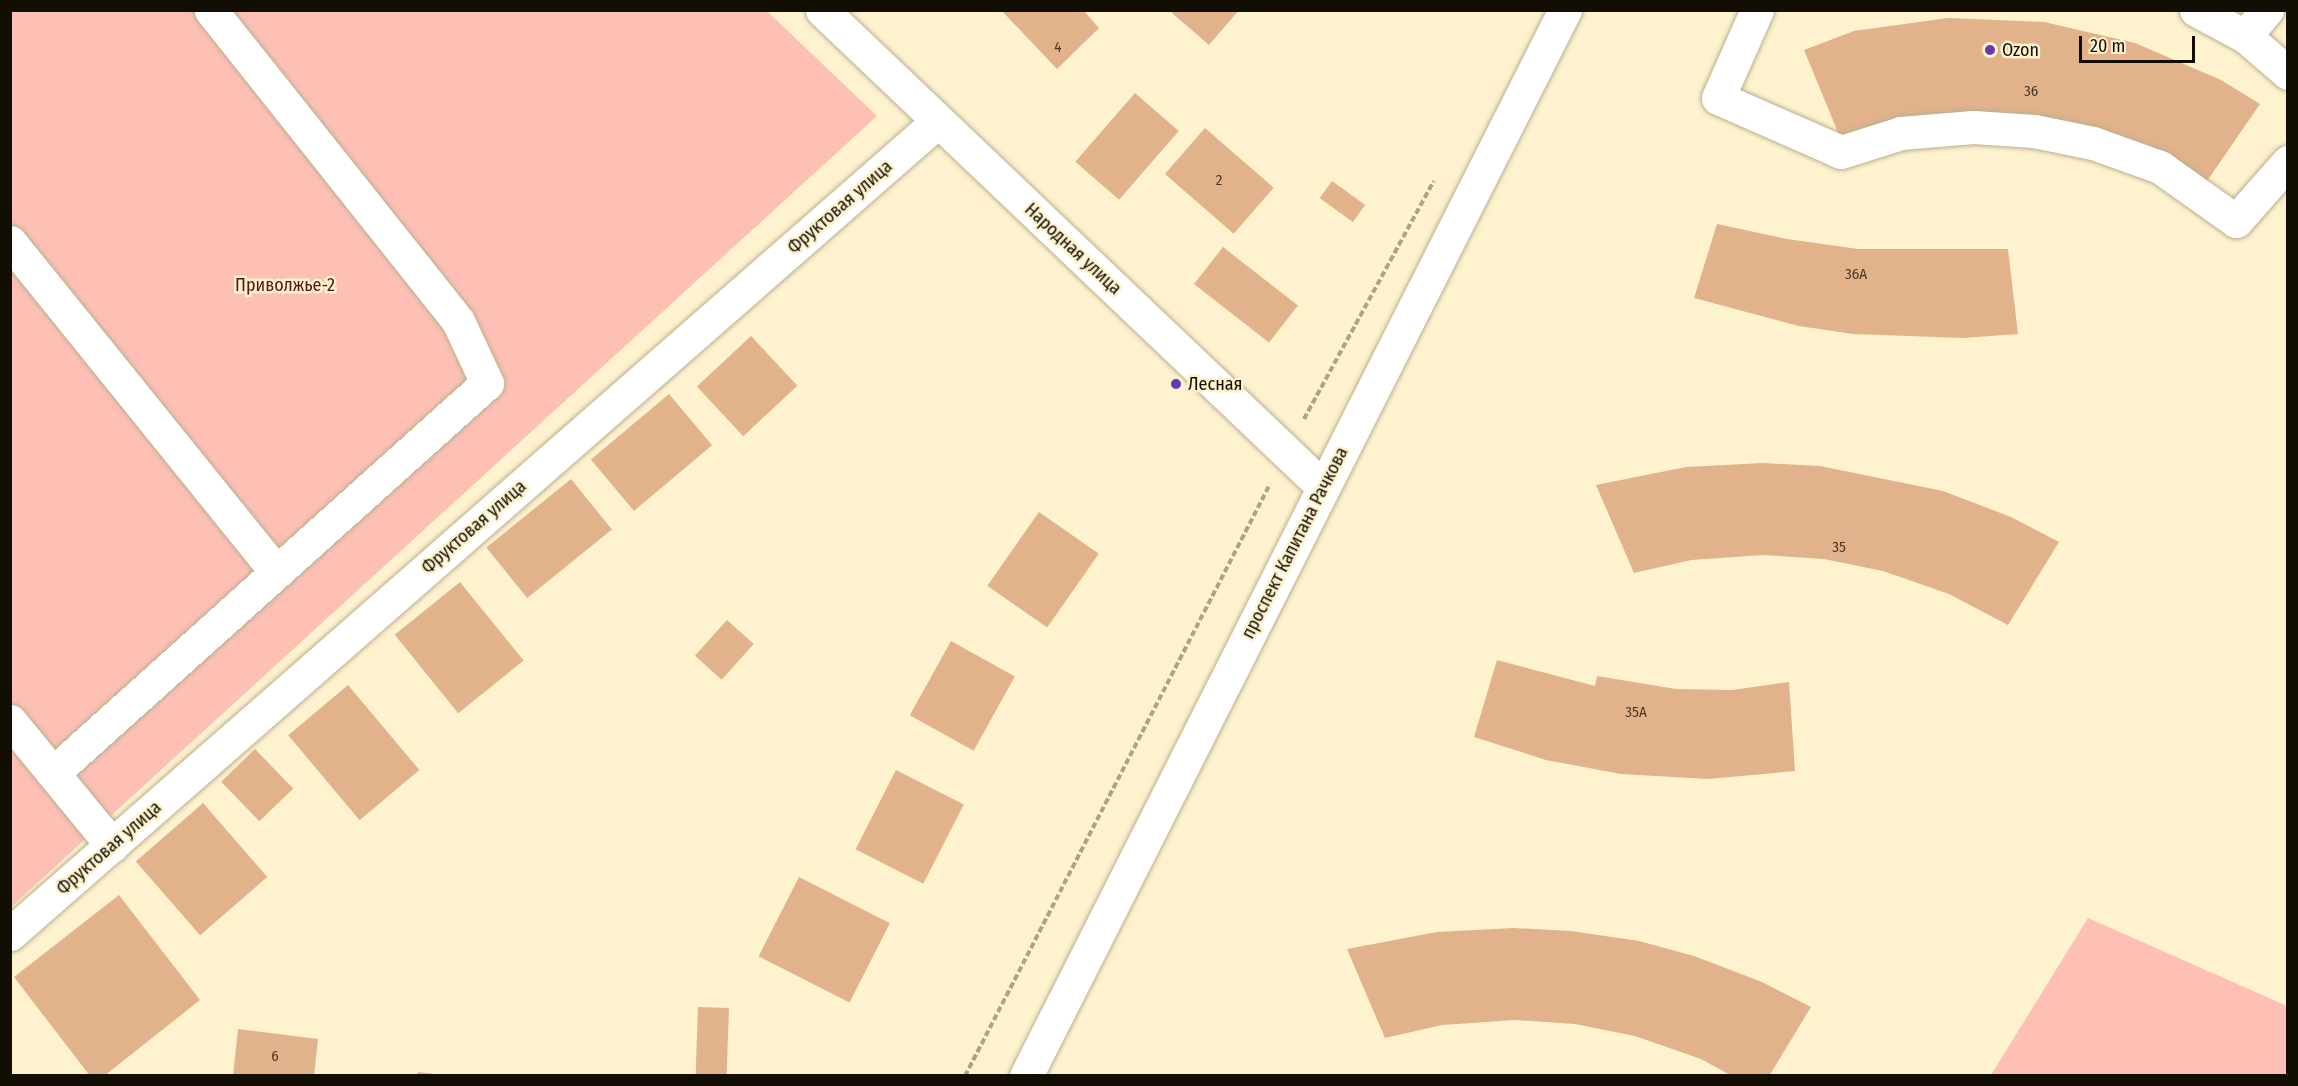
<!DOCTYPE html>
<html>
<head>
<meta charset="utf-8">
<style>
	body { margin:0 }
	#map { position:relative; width:2298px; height:1086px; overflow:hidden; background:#fef2cf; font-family:"Fira Sans Condensed",sans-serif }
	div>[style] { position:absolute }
	.green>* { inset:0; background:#fec0b5 }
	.building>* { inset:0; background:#e2b28b; transform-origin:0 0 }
	.path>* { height:4px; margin-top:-2px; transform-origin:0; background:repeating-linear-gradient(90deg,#aca388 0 6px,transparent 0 9px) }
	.roads { filter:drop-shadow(0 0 2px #bbaf8e) drop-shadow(0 0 2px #bbaf8e) }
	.minor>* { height:33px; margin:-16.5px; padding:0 16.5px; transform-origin:16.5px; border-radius:16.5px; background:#fff }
	.dots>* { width:16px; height:16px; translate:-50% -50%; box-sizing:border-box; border:3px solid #fef2cf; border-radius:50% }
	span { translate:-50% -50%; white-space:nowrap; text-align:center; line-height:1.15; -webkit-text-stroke:5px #fef2cf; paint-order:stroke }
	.number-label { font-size:15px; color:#463726 }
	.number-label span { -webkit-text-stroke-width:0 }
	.poi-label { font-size:18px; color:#120e04 }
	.left { translate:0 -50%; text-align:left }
	.street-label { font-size:18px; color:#120e04 }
	.park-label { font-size:18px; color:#5c120a }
	.frame { position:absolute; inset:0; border:12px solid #120e04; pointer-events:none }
	.scale { position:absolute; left:2079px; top:36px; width:116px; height:27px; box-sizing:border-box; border:3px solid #120e04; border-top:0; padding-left:8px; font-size:18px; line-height:21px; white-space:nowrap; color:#120e04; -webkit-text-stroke:4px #fef2cf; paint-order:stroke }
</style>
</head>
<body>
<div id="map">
	<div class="green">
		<div style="clip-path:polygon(11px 11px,767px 11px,877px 116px,11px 907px)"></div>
		<div style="clip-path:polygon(2088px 918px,2287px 1006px,2287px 1075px,1991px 1075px)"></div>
	</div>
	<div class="building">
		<div style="clip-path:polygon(1001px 10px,1083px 10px,1099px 28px,1057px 69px)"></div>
		<div style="clip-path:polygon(1174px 10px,1239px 10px,1209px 45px,1172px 13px)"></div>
		<div style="clip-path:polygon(1948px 18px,2044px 22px,2135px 43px,2221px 80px,2260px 104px,2205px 184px,1994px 113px,1914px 117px,1842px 142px,1804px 50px,1854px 31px)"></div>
		<div style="left:1135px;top:93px;width:58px;height:91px;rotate:41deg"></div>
		<div style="left:1205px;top:128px;width:91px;height:61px;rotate:41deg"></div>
		<div style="left:1332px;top:181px;width:41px;height:21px;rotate:36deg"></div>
		<div style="clip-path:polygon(1717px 224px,1787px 239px,1858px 249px,2008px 249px,2018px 334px,1963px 338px,1853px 334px,1799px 326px,1694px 298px)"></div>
		<div style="left:1223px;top:247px;width:95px;height:47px;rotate:38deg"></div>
		<div style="left:751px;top:336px;width:68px;height:74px;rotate:47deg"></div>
		<div style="left:669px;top:394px;width:67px;height:102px;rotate:50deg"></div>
		<div style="clip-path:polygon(1763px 463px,1820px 466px,1943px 491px,2011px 517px,2059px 542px,2008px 625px,1949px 594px,1883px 571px,1824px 559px,1763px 555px,1691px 560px,1634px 573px,1596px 485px,1686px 467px)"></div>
		<div style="left:571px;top:479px;width:65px;height:109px;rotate:51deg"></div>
		<div style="left:1039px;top:512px;width:73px;height:90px;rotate:35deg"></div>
		<div style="left:460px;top:582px;width:101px;height:84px;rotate:51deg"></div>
		<div style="left:727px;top:620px;width:36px;height:48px;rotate:42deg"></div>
		<div style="left:951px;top:641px;width:73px;height:85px;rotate:29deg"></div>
		<div style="clip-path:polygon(1497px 660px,1595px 686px,1597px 676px,1676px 689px,1732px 690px,1789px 682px,1795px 771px,1708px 779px,1621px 774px,1546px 760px,1474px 737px)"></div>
		<div style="left:348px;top:685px;width:111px;height:78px;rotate:50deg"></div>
		<div style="left:255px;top:749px;width:55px;height:47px;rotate:46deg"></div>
		<div style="left:896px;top:770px;width:76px;height:89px;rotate:27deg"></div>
		<div style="left:203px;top:803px;width:98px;height:89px;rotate:49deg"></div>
		<div style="left:799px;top:877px;width:102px;height:89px;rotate:27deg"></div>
		<div style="clip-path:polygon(119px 895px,200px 1000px,104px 1076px,90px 1076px,14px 977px)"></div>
		<div style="clip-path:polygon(1514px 928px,1571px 931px,1639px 941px,1694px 956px,1762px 982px,1811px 1007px,1769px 1076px,1732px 1076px,1701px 1059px,1635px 1036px,1575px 1024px,1515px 1020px,1442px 1025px,1385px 1038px,1347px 949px,1437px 932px)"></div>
		<div style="left:698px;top:1007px;width:31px;height:69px;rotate:2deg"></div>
		<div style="clip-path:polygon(238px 1029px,318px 1039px,314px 1076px,233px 1076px)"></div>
		<div style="clip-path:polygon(418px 1072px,434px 1074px,434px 1076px,417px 1076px)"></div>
	</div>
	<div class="path">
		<div style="left:1304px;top:419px;width:271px;rotate:-61.4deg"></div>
		<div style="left:965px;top:1076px;width:666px;rotate:-62.74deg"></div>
	</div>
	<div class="roads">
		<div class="minor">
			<div style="left:822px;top:10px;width:692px;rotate:43.59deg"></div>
			<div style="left:1757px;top:10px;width:96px;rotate:113.9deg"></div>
			<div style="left:1718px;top:98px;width:134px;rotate:23.7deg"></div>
			<div style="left:1841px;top:152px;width:63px;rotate:-17.6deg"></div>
			<div style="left:1901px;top:133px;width:72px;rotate:-4.8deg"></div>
			<div style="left:1973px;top:127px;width:61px;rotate:3.8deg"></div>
			<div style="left:2034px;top:131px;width:60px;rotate:11.5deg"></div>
			<div style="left:2093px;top:143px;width:71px;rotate:19.7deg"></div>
			<div style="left:2160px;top:167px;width:93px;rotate:35.4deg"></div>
			<div style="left:2236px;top:221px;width:79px;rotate:-48.6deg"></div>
			<div style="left:2196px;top:10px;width:55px;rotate:28deg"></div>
			<div style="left:2245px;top:36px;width:57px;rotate:40.7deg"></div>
			<div style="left:2245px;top:36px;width:34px;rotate:-50deg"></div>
			<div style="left:10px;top:242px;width:424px;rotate:51.1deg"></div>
			<div style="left:10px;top:721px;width:161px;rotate:50.6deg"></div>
			<div style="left:53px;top:773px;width:583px;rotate:-41.94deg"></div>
			<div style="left:487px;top:383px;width:68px;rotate:-115.1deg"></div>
			<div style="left:458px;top:321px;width:397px;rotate:-128.5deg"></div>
			<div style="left:10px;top:934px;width:1234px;rotate:-41.22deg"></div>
			<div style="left:1026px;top:1076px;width:1195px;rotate:-63.18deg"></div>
		</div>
	</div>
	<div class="dots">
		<div style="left:1990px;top:50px;background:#6b37ae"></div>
		<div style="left:1176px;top:384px;background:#6b37ae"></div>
	</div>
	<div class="number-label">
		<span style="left:1058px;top:48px">4</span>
		<span style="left:2031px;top:92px">36</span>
		<span style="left:1219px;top:181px">2</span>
		<span style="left:1856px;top:275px">36А</span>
		<span style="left:1839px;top:548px">35</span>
		<span style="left:1636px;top:713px">35А</span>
		<span style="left:275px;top:1057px">6</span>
	</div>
	<div class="poi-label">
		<span class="left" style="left:2002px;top:50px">Ozon</span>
		<span class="left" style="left:1188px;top:384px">Лесная</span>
	</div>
	<div class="street-label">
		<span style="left:840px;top:207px;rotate:-41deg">Фруктовая улица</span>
		<span style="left:1073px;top:249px;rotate:43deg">Народная улица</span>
		<span style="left:474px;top:527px;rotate:-41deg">Фруктовая улица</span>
		<span style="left:1295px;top:543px;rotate:-63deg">проспект Капитана Рачкова</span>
		<span style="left:109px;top:848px;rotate:-41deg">Фруктовая улица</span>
	</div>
	<div class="park-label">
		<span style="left:285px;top:285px">Приволжье-2</span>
	</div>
	<div class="frame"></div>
	<div class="scale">20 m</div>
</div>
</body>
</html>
